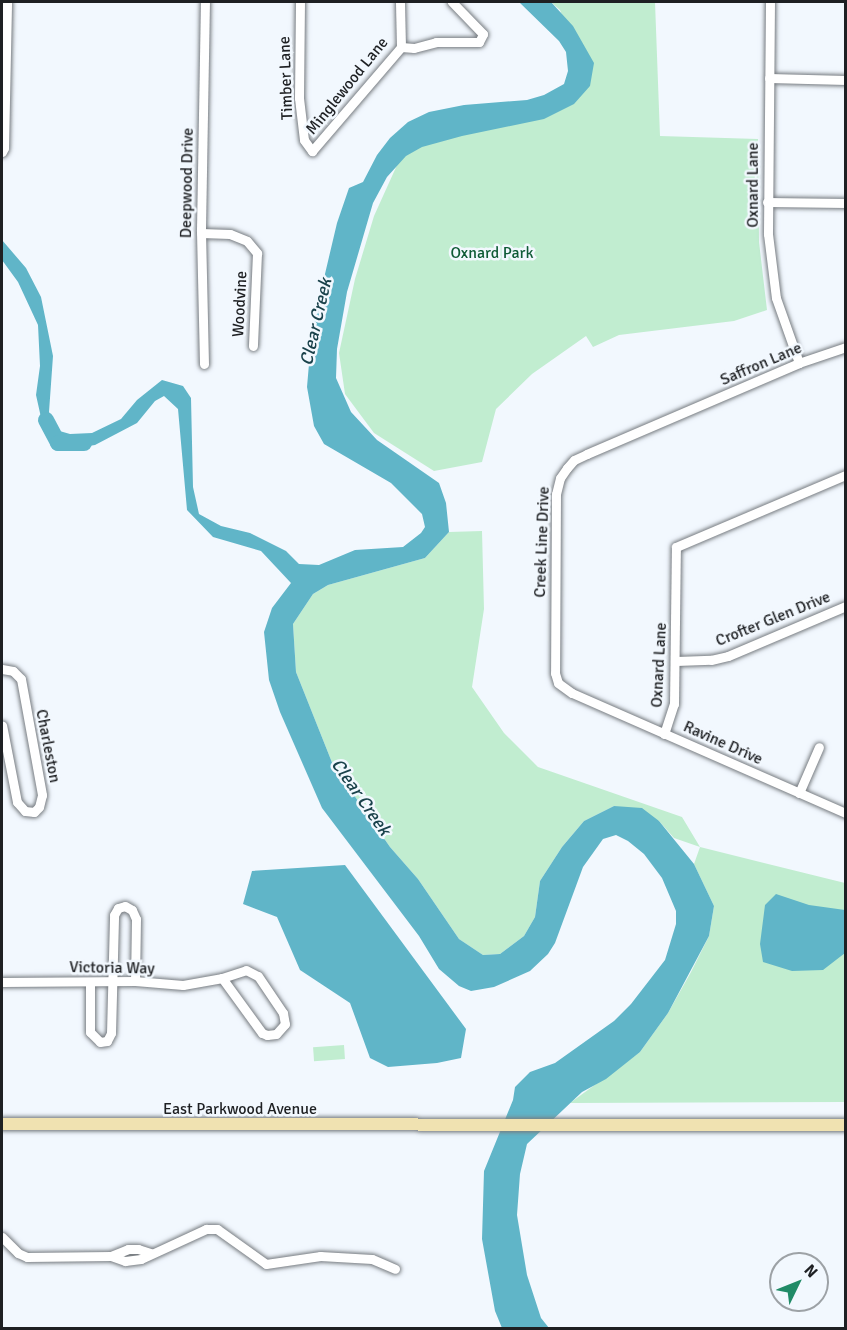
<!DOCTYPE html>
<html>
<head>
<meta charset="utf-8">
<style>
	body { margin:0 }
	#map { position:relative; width:847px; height:1330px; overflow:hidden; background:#f2f8fe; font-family:Signika,sans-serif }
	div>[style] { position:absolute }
	.green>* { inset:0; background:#c1edd0; transform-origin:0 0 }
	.water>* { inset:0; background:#60b5c8 }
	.river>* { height:16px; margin:-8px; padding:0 8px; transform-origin:8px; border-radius:8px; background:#60b5c8 }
	.roads { filter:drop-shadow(0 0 2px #777c81) drop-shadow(0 0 2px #777c81) }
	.minor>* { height:9px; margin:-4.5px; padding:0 4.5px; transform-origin:4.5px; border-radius:4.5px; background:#fff }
	.major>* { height:12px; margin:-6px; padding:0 6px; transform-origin:6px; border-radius:6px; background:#f0e2b1 }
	span { translate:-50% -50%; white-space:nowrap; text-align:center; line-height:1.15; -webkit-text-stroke:5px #f2f8fe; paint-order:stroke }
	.street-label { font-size:16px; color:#1e2023 }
	.park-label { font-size:16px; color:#0f5b36 }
	.water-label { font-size:18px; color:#1a424b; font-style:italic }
	.frame { position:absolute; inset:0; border:3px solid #1e2023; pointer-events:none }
	.north { position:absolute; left:769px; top:1252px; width:60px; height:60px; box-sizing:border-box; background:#f2f8fe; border:2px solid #9da2a6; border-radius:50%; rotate:47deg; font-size:16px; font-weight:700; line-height:24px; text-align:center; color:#1e2023 }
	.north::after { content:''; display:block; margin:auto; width:21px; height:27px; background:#218b67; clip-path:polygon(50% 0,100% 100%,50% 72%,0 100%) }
</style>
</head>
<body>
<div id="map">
	<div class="green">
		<div style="clip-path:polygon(551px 2px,655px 2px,660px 136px,758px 139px,759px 242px,767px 310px,734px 321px,619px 335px,593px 347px,586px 336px,532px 374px,496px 409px,482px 462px,434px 471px,374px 433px,345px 394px,339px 353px,355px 279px,374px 216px,402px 154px,440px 136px,590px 86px,560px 10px)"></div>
		<div style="clip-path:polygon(482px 531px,484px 609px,472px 687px,504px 733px,538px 767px,682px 817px,700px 847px,845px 883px,845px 1102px,570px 1103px,640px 1052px,668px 1013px,691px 972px,709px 936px,714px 906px,694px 864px,700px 847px,674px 838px,659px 821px,614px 806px,584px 821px,562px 847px,540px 881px,535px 917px,524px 936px,500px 954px,483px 955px,459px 939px,418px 879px,390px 847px,333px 765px,296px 672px,293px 624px,313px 594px,328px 585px,425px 558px,449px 532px)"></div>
		<div style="left:344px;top:1045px;width:14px;height:31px;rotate:86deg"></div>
	</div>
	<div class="water">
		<div style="clip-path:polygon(519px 2px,551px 2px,573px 26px,594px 63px,590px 86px,574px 104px,544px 119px,462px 136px,422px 147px,406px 156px,387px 177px,373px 203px,347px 292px,337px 349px,336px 378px,351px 412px,377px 440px,439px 483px,446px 503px,449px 532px,425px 558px,328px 585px,313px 594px,293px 624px,296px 672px,333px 765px,390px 847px,418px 879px,459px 939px,483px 955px,500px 954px,524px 936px,535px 917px,540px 881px,562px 847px,584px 821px,614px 806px,642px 808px,659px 821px,694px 864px,714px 906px,709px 936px,668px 1013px,640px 1052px,606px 1079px,582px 1092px,527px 1144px,520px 1174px,517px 1215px,527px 1275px,541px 1318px,549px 1328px,502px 1328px,495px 1311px,482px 1239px,484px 1171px,513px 1100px,515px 1087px,530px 1072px,555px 1063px,614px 1021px,631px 1004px,665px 960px,676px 924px,676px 911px,662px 878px,644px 854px,628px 841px,616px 835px,603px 839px,583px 867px,555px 943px,548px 954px,530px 971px,494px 987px,471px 991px,459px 986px,439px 969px,419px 936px,322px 808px,280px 712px,269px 680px,264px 632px,272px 608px,291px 583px,261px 551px,213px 537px,187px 510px,178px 409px,164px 396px,155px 401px,137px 423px,95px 445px,70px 449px,44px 431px,36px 395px,40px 366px,38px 325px,18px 282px,2px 260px,2px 240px,26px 268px,41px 297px,53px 356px,49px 412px,56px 430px,70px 434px,92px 433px,121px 419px,137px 400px,162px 380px,183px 386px,191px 398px,193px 487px,199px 514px,221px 526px,250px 533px,286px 551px,299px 564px,319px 565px,355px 550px,403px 547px,421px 533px,425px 527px,422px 514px,391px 483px,324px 444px,314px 426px,307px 387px,312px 329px,337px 223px,349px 188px,363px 182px,377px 155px,390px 138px,408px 122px,429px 112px,464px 105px,527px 100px,544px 95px,564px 84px,568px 71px,566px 52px,559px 41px)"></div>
		<div style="clip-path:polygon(345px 865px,466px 1029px,461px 1058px,437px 1063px,388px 1067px,370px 1058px,350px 1003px,300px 970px,277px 917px,243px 904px,252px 871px)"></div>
		<div style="clip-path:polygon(776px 894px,809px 905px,845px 910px,845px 953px,823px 970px,792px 971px,763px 962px,760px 944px,765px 905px)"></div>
	</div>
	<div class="river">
		<div style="left:46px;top:420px;width:26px;rotate:62deg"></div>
		<div style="left:58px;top:443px;width:26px"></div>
	</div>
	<div class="roads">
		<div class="minor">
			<div style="left:300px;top:2px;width:96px;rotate:90.6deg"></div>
			<div style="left:299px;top:98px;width:42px;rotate:83.2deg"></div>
			<div style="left:304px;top:140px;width:14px;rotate:54deg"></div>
			<div style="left:312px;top:151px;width:137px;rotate:-49.4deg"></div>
			<div style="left:401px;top:47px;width:45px;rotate:-91.3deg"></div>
			<div style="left:770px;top:2px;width:232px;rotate:90.5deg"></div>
			<div style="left:768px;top:234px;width:64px;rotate:82.9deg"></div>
			<div style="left:776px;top:298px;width:69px;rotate:70.5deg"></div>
			<div style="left:401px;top:47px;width:13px;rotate:4deg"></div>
			<div style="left:414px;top:48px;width:23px;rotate:-15deg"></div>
			<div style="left:436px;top:42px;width:43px"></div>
			<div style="left:479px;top:42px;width:9px;rotate:-63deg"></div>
			<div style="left:483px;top:34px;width:45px;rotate:-134.1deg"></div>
			<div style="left:769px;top:78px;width:77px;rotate:1.5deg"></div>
			<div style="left:2px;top:152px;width:4px;rotate:-63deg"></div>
			<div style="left:4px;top:148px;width:146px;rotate:-88.8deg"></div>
			<div style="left:767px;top:202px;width:79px;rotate:0.7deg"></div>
			<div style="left:201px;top:233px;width:29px;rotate:2deg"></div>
			<div style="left:230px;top:234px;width:18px;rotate:22deg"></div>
			<div style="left:247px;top:241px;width:16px;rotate:50deg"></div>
			<div style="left:257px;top:253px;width:93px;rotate:92.5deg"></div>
			<div style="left:846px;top:347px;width:50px;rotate:161.2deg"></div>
			<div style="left:799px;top:363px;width:231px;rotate:156.8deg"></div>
			<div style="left:587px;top:454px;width:14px;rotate:155deg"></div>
			<div style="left:574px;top:460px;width:11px;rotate:131deg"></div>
			<div style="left:567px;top:468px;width:12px;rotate:125deg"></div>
			<div style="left:560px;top:478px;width:16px;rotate:104deg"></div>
			<div style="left:556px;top:494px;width:179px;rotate:90.3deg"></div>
			<div style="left:555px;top:673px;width:10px;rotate:73deg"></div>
			<div style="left:558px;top:683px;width:17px;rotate:36deg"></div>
			<div style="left:572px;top:693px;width:299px;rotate:23.7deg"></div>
			<div style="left:204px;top:364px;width:135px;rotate:-91.3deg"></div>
			<div style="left:201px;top:229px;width:227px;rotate:-89deg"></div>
			<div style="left:676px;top:661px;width:35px;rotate:-2deg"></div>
			<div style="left:711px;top:660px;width:17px;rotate:-13deg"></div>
			<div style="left:728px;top:656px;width:128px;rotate:-23deg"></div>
			<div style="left:2px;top:669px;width:11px;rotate:10deg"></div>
			<div style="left:13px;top:671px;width:11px;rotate:45deg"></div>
			<div style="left:21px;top:679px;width:118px;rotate:79.7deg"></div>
			<div style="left:42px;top:795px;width:12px;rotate:104deg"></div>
			<div style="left:39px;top:807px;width:7px;rotate:135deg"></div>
			<div style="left:34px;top:812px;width:9px;rotate:-174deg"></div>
			<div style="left:25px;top:811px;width:12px;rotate:-132deg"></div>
			<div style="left:17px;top:802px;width:78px;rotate:-101deg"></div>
			<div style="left:664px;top:734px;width:32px;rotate:-72deg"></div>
			<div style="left:674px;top:704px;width:157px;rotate:-89.3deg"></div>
			<div style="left:676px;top:547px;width:185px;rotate:-23deg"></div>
			<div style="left:799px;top:793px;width:50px;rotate:-66.5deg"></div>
			<div style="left:246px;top:970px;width:13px;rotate:27deg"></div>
			<div style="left:258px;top:976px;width:45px;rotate:56deg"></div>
			<div style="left:283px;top:1013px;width:11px;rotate:80deg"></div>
			<div style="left:285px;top:1024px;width:13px;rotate:132deg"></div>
			<div style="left:276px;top:1034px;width:9px;rotate:174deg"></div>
			<div style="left:267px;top:1035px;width:5px;rotate:-158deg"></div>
			<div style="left:262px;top:1033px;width:68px;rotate:-126deg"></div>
			<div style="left:222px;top:978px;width:25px;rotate:-18deg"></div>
			<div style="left:2px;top:982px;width:133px;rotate:-0.4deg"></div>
			<div style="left:135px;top:981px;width:48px;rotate:4.8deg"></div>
			<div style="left:183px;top:985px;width:40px;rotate:-10deg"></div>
			<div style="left:90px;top:982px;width:50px;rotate:90deg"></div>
			<div style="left:90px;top:1032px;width:14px;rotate:45deg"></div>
			<div style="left:100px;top:1042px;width:7px;rotate:-8deg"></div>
			<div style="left:107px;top:1041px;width:9px;rotate:-63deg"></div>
			<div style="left:111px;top:1033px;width:118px;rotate:-88.5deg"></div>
			<div style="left:114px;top:915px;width:8px;rotate:-60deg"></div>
			<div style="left:118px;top:908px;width:7px;rotate:-16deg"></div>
			<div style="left:125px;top:906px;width:8px;rotate:30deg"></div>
			<div style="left:132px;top:910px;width:10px;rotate:66deg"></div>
			<div style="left:136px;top:919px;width:62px;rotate:90.9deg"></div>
			<div style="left:2px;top:1237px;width:23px;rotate:45deg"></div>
			<div style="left:18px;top:1253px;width:10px;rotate:24deg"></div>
			<div style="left:27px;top:1257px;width:84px;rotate:-0.7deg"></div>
			<div style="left:111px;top:1256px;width:15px;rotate:20deg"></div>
			<div style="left:125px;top:1261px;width:16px;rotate:-7deg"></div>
			<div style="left:141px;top:1259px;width:72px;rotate:-24.8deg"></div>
			<div style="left:206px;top:1229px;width:11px"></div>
			<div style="left:217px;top:1229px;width:60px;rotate:35.5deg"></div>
			<div style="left:266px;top:1264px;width:55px;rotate:-8.4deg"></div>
			<div style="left:320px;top:1256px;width:52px;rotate:3.3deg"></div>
			<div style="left:372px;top:1259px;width:25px;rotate:23deg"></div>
			<div style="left:111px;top:1256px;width:18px;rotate:-22deg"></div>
			<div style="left:128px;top:1249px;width:10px"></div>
			<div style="left:138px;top:1249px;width:13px;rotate:18deg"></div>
		</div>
		<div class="major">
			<div style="left:2px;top:1124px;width:844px;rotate:0.07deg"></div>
		</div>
	</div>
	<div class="street-label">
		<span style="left:286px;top:78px;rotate:-92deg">Timber Lane</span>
		<span style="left:347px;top:86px;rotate:-51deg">Minglewood Lane</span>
		<span style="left:187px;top:183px;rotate:-89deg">Deepwood Drive</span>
		<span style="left:753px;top:185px;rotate:-90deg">Oxnard Lane</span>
		<span style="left:240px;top:304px;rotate:-87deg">Woodvine</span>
		<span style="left:761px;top:364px;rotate:-23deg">Saffron Lane</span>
		<span style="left:542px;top:542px;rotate:-88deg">Creek Line Drive</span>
		<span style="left:773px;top:619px;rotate:-22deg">Crofter Glen Drive</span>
		<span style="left:659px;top:665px;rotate:-87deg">Oxnard Lane</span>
		<span style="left:723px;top:743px;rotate:24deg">Ravine Drive</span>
		<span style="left:48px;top:746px;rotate:79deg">Charleston</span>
		<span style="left:112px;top:968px;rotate:1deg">Victoria Way</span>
		<span style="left:240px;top:1109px">East Parkwood Avenue</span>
	</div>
	<div class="park-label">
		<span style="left:492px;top:253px">Oxnard Park</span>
	</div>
	<div class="water-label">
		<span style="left:316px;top:322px;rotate:-77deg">Clear Creek</span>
		<span style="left:361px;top:797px;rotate:55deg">Clear Creek</span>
	</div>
	<div class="frame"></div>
	<div class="north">N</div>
</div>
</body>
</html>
